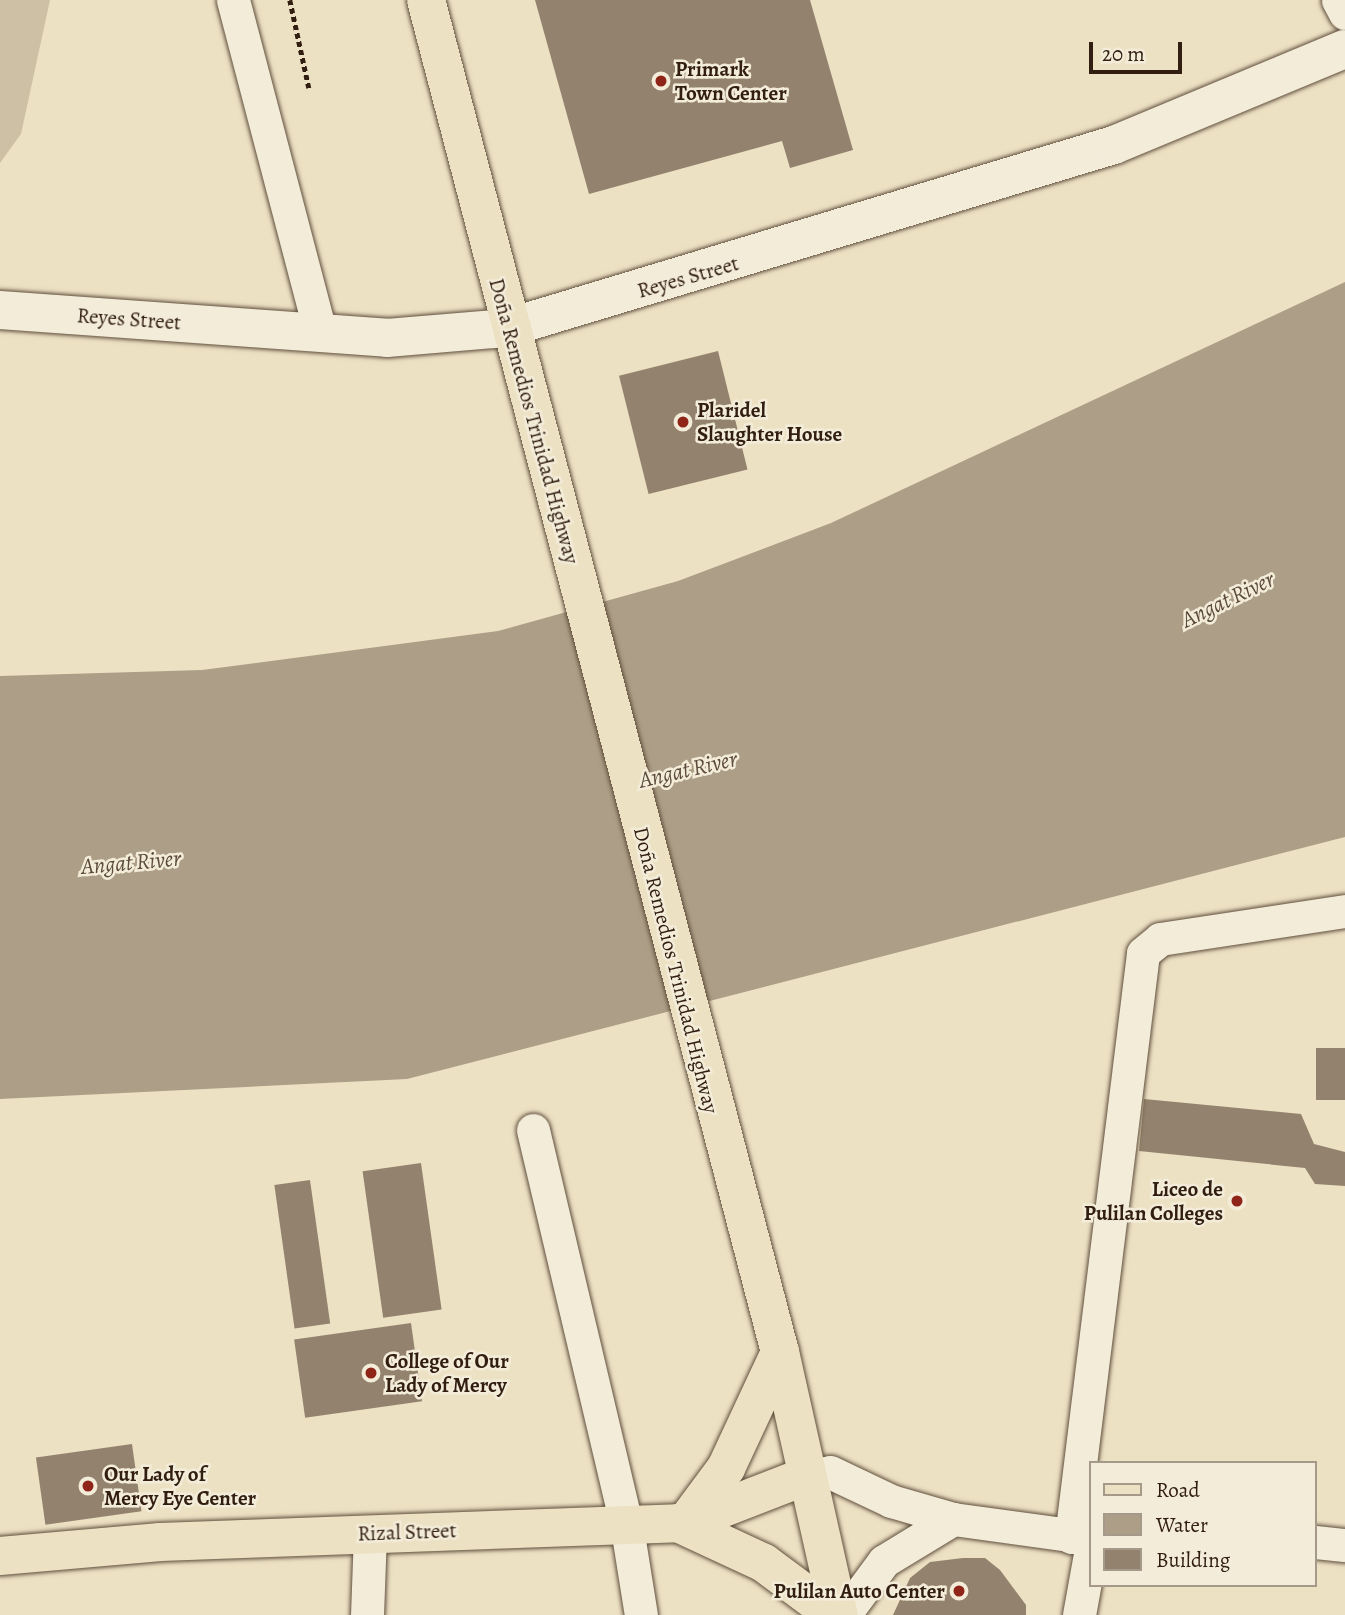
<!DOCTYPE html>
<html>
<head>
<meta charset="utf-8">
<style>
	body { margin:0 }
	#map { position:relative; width:1345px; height:1615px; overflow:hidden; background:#ede1c4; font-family:Alegreya,serif }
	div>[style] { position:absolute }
	.green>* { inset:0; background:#cdc0a5 }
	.water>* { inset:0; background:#ad9f87 }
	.building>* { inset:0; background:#93836e; transform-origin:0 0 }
	.path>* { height:4.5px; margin-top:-2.25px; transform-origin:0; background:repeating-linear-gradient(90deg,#311e10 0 5px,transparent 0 8.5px) }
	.roads { filter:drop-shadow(0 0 2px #604f3d) drop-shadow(0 0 2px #604f3d) }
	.minor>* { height:33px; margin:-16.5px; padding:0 16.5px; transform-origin:16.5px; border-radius:16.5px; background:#f3ecd9 }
	.tertiary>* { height:38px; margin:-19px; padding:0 19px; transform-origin:19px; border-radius:19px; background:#f3ecd9 }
	.primary>* { height:38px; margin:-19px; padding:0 19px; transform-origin:19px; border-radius:19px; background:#ede1c4 }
	.dots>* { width:19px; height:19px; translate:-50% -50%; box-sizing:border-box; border:4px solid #f3ecd9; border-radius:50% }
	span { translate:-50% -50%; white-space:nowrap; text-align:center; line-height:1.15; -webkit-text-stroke:5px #f3ecd9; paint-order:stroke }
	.poi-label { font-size:21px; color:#311e10; font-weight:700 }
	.left { translate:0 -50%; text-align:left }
	.right { translate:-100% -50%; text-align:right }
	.street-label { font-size:21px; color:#311e10 }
	.water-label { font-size:23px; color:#5c4b3a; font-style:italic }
	.legend { position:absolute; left:1089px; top:1461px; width:228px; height:126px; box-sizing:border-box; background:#f3ecd9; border:2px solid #a59a89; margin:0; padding:9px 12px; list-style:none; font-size:21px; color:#311e10 }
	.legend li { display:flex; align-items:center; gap:14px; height:35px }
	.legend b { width:35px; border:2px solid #a59a89 }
	.scale { position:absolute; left:1089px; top:42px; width:93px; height:32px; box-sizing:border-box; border:4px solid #311e10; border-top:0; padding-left:9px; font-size:21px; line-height:24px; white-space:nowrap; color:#311e10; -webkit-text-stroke:5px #f3ecd9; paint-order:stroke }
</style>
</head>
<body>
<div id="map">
	<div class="green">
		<div style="clip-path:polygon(0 0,50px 0,21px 134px,0 163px)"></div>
	</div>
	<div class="water">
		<div style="clip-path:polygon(1345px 282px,1345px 837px,407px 1079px,0 1099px,0 676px,202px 670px,498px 631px,678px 581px,831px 523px)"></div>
	</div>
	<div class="building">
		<div style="clip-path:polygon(535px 0,810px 0,853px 150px,790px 168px,782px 141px,589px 194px)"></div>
		<div style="left:718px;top:351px;width:122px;height:102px;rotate:76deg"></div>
		<div style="left:1345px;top:1048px;width:52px;height:29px;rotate:90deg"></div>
		<div style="clip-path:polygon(1144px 1099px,1301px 1114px,1314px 1144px,1345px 1152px,1345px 1186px,1315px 1184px,1305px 1168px,1139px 1151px)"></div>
		<div style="left:421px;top:1163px;width:148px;height:59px;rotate:82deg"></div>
		<div style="left:310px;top:1180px;width:145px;height:36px;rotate:82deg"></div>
		<div style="left:411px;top:1323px;width:79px;height:118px;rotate:82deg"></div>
		<div style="left:132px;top:1444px;width:68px;height:97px;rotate:82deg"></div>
		<div style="clip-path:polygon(963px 1558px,985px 1558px,1000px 1570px,1026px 1605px,1026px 1615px,893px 1615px,910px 1578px,930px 1562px)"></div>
	</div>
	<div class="path">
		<div style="left:290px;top:0;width:90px;rotate:77.8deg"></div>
	</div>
	<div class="roads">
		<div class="minor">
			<div style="left:233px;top:0;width:342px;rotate:75.3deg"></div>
			<div style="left:1338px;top:0;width:15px;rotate:62deg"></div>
			<div style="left:533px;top:1130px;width:409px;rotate:76.7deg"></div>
			<div style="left:627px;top:1528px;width:88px;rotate:80.9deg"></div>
			<div style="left:806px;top:1476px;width:24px;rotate:-9deg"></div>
			<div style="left:830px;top:1472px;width:68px;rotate:25.4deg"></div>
			<div style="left:891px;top:1501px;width:65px;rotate:16.2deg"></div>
			<div style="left:953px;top:1519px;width:139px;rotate:7.8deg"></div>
			<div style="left:1071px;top:1537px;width:588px;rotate:-82.97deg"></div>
			<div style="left:1143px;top:953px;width:22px;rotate:-39deg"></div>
			<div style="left:1160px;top:939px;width:187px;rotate:-8.6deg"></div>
			<div style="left:1315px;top:1542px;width:30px;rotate:6deg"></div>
			<div style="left:367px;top:1615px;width:82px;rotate:-87.9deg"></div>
			<div style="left:844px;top:1615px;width:67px;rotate:-53.5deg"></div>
			<div style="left:884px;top:1561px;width:81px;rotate:-31.3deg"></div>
			<div style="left:1079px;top:1615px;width:68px;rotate:-79.8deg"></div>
		</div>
		<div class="tertiary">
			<div style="left:0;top:310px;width:388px;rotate:4.1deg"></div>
			<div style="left:387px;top:338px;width:120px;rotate:-4.8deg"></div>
			<div style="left:507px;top:328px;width:634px;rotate:-16.78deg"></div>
			<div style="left:1114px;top:145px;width:250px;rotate:-22.6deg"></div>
		</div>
		<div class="primary">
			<div style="left:426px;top:0;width:1398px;rotate:75.33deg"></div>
			<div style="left:780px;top:1352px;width:270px;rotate:77.4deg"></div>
			<div style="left:678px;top:1523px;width:95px;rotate:24.9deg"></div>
			<div style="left:764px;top:1563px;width:87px;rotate:36.6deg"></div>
			<div style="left:685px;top:1523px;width:69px;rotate:-53.3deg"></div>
			<div style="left:726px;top:1468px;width:128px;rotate:-65deg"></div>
			<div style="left:0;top:1556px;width:161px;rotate:-5deg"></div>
			<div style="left:160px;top:1542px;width:525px;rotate:-2.07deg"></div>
			<div style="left:685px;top:1523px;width:130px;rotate:-21.2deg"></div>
		</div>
	</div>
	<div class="dots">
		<div style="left:661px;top:81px;background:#8f2418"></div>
		<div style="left:683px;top:422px;background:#8f2418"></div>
		<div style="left:1237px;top:1201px;background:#8f2418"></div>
		<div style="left:371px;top:1373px;background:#8f2418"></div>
		<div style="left:88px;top:1486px;background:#8f2418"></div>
		<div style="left:959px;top:1591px;background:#8f2418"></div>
	</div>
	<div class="poi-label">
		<span class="left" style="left:675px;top:81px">Primark<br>Town Center</span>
		<span class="left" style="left:697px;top:422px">Plaridel<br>Slaughter House</span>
		<span class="right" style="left:1223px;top:1201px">Liceo de<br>Pulilan Colleges</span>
		<span class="left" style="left:385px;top:1373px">College of Our<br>Lady of Mercy</span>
		<span class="left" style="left:104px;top:1486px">Our Lady of<br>Mercy Eye Center</span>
		<span class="right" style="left:945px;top:1591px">Pulilan Auto Center</span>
	</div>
	<div class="street-label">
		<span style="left:688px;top:277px;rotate:-16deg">Reyes Street</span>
		<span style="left:129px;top:319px;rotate:4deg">Reyes Street</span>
		<span style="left:534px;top:421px;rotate:75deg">Doña Remedios Trinidad Highway</span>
		<span style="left:676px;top:970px;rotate:76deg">Doña Remedios Trinidad Highway</span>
		<span style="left:407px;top:1532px;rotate:-2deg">Rizal Street</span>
	</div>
	<div class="water-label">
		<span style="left:1228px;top:600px;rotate:-26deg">Angat River</span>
		<span style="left:688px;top:770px;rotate:-13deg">Angat River</span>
		<span style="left:131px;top:863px;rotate:-5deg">Angat River</span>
	</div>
	<ul class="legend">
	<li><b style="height:9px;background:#ede1c4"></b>Road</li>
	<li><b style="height:19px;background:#ad9f87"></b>Water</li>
	<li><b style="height:19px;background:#93836e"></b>Building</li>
	</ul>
	<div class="scale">20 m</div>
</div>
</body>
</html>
